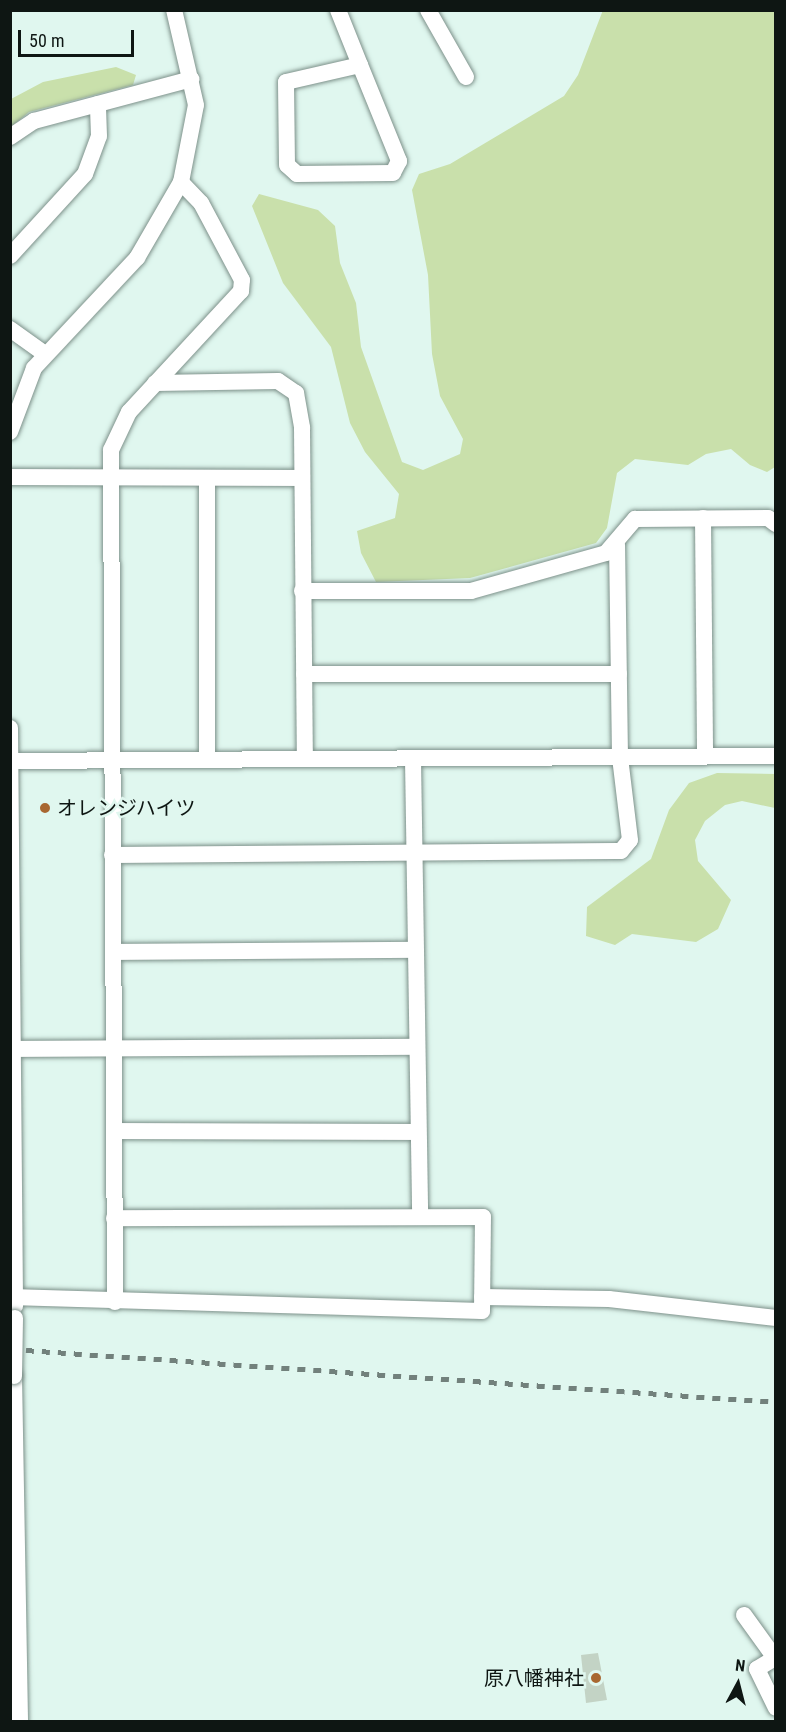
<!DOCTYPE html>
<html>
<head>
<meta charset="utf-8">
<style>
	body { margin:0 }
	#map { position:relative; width:786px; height:1732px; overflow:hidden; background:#e0f7ef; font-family:"Roboto Condensed","Noto Sans JP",sans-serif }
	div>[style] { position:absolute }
	.green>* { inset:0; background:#c9e0ab }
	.building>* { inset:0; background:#c3d3c5 }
	.roads { filter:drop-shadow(0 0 2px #7d918a) drop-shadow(0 0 2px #7d918a) }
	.street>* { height:16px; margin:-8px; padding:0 8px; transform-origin:8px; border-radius:8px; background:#fff }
	.rail>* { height:4.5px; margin-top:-2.25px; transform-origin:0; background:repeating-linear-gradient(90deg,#72817c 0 8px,transparent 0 16px) }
	.bridges { filter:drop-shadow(0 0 2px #7d918a) drop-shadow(0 0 2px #7d918a) }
	.street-bridge>* { height:16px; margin:-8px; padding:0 8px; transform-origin:8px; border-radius:8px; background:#fff }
	.dots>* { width:16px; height:16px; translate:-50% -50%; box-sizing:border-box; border:3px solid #e0f7ef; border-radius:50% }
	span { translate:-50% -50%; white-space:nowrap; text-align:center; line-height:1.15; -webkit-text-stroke:5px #e0f7ef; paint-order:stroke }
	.poi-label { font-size:20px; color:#0e1613 }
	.left { translate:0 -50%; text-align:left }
	.right { translate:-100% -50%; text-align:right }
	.frame { position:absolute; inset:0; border:12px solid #0e1613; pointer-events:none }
	.north { position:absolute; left:708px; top:1654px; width:60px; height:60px; -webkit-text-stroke:4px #e0f7ef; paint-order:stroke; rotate:7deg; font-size:16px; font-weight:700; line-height:24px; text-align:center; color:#0e1613 }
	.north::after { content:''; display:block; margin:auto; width:21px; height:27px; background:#0e1613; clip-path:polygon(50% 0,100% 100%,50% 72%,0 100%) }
	.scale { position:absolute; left:18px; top:30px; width:116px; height:27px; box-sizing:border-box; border:3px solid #0e1613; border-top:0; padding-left:8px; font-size:18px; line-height:21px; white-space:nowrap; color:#0e1613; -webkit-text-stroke:4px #e0f7ef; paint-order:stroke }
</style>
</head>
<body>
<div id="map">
	<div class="green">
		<div style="clip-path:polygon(603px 10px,775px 11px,775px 467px,767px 472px,750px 465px,731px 449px,706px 454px,688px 465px,635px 459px,617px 473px,607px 528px,596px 543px,470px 578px,376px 582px,361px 553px,357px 531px,395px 518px,399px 494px,365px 452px,350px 423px,331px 347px,283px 283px,252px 206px,259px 194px,318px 210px,335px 226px,340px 263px,356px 303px,361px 347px,402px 462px,423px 470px,460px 454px,463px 439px,440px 396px,432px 354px,428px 275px,412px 190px,419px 174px,450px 164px,564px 96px,578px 75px)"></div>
		<div style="clip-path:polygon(116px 67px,136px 75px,133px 85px,29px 112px,11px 127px,11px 99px,43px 82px)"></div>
		<div style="clip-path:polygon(717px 773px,776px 774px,775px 808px,742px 801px,725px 805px,705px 821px,695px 840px,698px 861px,731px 900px,718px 929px,696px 942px,632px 934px,615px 945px,586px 936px,587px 907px,651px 859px,669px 810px,689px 783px)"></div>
	</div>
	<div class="building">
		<div style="clip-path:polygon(598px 1653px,607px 1700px,586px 1703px,581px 1655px)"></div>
	</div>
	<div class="roads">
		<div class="street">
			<div style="left:338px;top:10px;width:59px;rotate:68.2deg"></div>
			<div style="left:360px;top:65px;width:104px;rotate:67.9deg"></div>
			<div style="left:399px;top:161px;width:13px;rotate:117deg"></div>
			<div style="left:393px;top:173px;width:96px;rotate:179.4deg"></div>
			<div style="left:297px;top:174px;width:13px;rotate:-138deg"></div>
			<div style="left:287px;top:165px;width:83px;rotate:-90.7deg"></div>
			<div style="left:286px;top:82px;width:76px;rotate:-12.9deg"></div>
			<div style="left:428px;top:10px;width:77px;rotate:60.4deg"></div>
			<div style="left:10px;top:137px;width:29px;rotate:-34deg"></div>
			<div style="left:34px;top:121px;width:163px;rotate:-14.9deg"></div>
			<div style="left:10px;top:256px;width:111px;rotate:-47.6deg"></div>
			<div style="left:85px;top:174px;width:40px;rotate:-69.8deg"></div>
			<div style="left:99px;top:136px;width:32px;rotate:-92deg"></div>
			<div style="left:10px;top:329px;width:43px;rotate:35.5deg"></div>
			<div style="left:155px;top:383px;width:123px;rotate:-0.9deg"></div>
			<div style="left:278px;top:381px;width:22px;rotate:34deg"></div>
			<div style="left:296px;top:393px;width:36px;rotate:80deg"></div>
			<div style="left:302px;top:428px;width:329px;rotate:89.5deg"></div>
			<div style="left:10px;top:432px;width:68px;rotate:-69.4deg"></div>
			<div style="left:34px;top:368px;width:151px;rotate:-46.9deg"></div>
			<div style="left:137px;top:258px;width:88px;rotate:-59.9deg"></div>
			<div style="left:181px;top:182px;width:78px;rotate:-79deg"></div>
			<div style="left:196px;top:105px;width:98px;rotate:-103deg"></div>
			<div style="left:10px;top:477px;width:291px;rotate:0.2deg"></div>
			<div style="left:207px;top:478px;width:280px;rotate:90deg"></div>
			<div style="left:703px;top:518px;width:238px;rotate:89.5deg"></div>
			<div style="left:302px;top:591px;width:169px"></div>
			<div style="left:471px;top:591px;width:140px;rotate:-15.7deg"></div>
			<div style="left:606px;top:553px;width:45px;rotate:-49.5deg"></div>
			<div style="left:635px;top:519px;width:133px;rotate:-0.4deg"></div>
			<div style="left:768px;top:518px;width:10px;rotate:37deg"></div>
			<div style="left:304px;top:674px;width:315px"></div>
			<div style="left:10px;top:728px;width:578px;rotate:89.5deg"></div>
			<div style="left:413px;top:759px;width:458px;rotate:89.1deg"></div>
			<div style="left:10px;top:761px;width:766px;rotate:-0.37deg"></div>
			<div style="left:112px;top:855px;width:509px;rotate:-0.45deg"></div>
			<div style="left:621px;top:851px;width:14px;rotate:-51deg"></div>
			<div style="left:630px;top:840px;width:84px;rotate:-96.9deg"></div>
			<div style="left:620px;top:757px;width:212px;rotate:-90.8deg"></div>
			<div style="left:113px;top:952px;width:302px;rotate:-0.4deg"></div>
			<div style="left:10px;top:1049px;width:406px;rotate:-0.3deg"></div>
			<div style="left:114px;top:1131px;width:304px;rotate:0.2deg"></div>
			<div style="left:10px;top:1297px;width:472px;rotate:1.7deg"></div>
			<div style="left:482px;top:1311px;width:94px;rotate:-89.4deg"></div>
			<div style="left:483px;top:1217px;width:369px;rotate:179.8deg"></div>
			<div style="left:482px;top:1297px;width:127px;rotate:0.9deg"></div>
			<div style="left:609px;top:1299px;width:168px;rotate:6.5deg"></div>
			<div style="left:115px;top:1302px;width:852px;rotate:-90.27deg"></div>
			<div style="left:111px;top:450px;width:42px;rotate:-64.7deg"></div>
			<div style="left:129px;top:412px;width:165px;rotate:-47.2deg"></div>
			<div style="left:241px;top:291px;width:11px;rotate:-85deg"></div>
			<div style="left:242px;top:280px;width:87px;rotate:-118deg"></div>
			<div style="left:201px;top:203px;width:29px;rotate:-134deg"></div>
			<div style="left:14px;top:1376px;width:346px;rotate:89deg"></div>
			<div style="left:744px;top:1615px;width:53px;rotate:54.2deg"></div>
			<div style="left:775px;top:1658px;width:21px;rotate:149deg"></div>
			<div style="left:757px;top:1669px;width:43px;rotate:64deg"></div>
		</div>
	</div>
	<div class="rail">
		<div style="left:10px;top:1349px;width:768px;rotate:3.96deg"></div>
	</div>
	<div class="bridges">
		<div class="street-bridge">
			<div style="left:14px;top:1376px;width:58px;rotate:-89deg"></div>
		</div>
	</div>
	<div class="dots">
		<div style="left:45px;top:808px;background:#a86731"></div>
		<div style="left:596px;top:1678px;background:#a86731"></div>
	</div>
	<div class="poi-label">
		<span class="left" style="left:57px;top:808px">オレンジハイツ</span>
		<span class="right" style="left:584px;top:1678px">原八幡神社</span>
	</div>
	<div class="frame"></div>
	<div class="north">N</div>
	<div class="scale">50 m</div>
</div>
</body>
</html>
